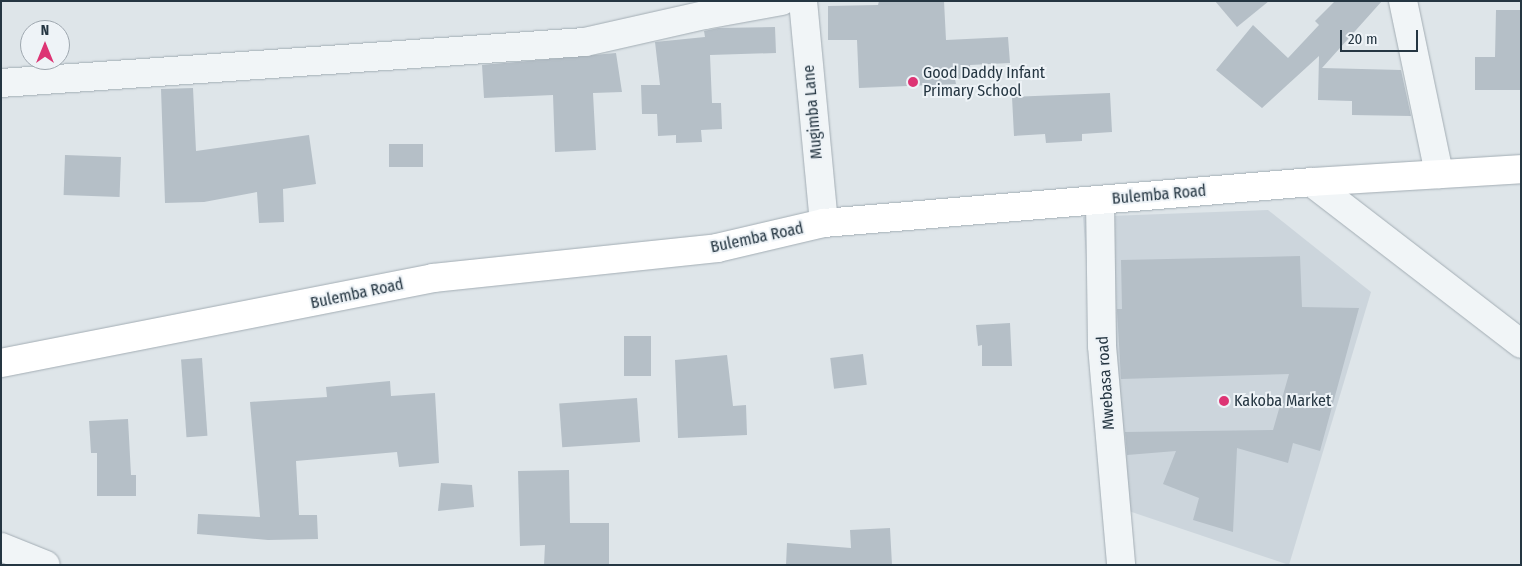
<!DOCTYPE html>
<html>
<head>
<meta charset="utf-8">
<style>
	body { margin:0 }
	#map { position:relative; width:1522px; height:566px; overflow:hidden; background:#dee5e9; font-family:"Fira Sans Condensed",sans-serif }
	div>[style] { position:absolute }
	.built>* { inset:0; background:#ccd5dc }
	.building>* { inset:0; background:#b5bfc7; transform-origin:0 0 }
	.roads { filter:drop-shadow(0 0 1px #a3adb4) drop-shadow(0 0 1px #a3adb4) }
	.minor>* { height:28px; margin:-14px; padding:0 14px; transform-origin:14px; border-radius:14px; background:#f1f5f7 }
	.secondary>* { height:28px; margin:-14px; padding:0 14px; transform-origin:14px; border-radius:14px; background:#fff }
	.dots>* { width:14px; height:14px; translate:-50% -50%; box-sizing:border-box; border:2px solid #eef3f7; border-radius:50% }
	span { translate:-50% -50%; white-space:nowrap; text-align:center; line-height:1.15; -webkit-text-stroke:4px #eef3f7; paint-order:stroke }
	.poi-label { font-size:16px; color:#253642 }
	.left { translate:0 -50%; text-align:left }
	.street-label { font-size:16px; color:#253642 }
	.frame { position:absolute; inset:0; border:2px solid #253642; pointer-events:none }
	.north { position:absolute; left:20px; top:20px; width:50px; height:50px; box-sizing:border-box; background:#eef3f7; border:1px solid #9ea7af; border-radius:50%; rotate:0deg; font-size:14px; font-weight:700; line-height:20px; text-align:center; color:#253642 }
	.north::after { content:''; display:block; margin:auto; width:18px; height:22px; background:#dd3474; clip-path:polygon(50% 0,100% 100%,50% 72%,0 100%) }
	.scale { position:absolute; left:1340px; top:30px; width:78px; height:22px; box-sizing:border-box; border:2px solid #253642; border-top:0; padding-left:6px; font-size:15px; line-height:18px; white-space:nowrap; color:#253642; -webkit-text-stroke:4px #eef3f7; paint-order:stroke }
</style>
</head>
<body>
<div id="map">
	<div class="built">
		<div style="clip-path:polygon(1268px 210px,1371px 292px,1289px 565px,1105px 503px,1083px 217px)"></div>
	</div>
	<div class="building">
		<div style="clip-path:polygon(879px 1px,944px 1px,946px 40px,1008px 37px,1010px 63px,970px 65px,971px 78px,955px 79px,956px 84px,859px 88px,857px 40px,828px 40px,828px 6px,878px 5px)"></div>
		<div style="clip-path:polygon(1215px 1px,1269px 1px,1237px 27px)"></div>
		<div style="clip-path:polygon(1335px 1px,1382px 1px,1322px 68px,1401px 70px,1411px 116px,1352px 115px,1352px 101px,1318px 100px,1319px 56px,1262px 108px,1216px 70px,1253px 25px,1288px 58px,1319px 25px,1315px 21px)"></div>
		<div style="clip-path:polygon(1496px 10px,1521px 10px,1521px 90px,1475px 90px,1475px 57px,1495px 57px)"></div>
		<div style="clip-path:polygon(775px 27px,776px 53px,710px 55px,712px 103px,721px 103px,722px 129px,701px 130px,702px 142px,676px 143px,676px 135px,658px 136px,657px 114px,642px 114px,641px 85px,660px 85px,655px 42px,705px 37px,704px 31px,718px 28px)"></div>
		<div style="clip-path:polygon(616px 53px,622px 92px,593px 93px,596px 150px,555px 152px,553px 95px,484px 98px,482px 65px)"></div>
		<div style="clip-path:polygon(193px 88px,196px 151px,309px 135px,316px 184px,283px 189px,284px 222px,259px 223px,257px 192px,204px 202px,165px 203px,161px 89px)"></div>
		<div style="clip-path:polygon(1110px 93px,1112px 132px,1082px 134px,1082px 141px,1046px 143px,1045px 134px,1014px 136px,1012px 97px)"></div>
		<div style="left:423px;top:144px;width:23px;height:34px;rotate:90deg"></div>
		<div style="left:65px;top:155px;width:56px;height:40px;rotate:2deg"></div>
		<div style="clip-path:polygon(1300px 256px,1302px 307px,1359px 308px,1320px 451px,1293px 443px,1288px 463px,1237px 448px,1233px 532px,1193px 520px,1199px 498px,1163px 484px,1176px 451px,1127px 455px,1125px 432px,1273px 430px,1289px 374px,1121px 379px,1117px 309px,1122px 309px,1121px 260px)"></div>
		<div style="clip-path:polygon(1010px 323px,1012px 366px,982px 366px,982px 345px,978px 346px,976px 325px)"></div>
		<div style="left:624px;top:336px;width:27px;height:40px"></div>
		<div style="left:863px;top:354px;width:31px;height:33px;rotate:83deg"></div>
		<div style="clip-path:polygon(727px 355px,733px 406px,746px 405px,747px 435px,678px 438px,675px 360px)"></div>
		<div style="left:202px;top:358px;width:78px;height:21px;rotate:86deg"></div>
		<div style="clip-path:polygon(390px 381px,391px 396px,435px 393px,439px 463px,399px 467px,397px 452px,296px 461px,299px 515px,317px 515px,318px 539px,268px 540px,197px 534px,198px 514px,260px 517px,250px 402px,327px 397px,326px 387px)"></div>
		<div style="left:637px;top:398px;width:44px;height:78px;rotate:86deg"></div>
		<div style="clip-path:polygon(128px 419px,131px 475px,136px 475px,136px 496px,97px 496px,97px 453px,91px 453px,89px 421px)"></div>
		<div style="clip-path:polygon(569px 470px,570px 523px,609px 523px,609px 565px,544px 565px,545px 545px,520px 546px,518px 471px)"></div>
		<div style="clip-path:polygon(441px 483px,472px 485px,474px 507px,438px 511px)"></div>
		<div style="clip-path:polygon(890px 528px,892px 565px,786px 565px,787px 543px,851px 548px,850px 530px)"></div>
	</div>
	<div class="roads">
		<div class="minor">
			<div style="left:803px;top:1px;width:223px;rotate:84.6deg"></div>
			<div style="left:1403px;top:1px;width:177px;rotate:78.2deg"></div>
			<div style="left:1px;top:83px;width:585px;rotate:-4.02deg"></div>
			<div style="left:585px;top:42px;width:123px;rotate:-12.7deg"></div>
			<div style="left:705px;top:15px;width:78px;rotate:-10.3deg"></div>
			<div style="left:1311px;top:182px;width:265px;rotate:37.6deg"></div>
			<div style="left:1100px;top:200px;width:146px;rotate:89.2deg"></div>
			<div style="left:1102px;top:346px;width:220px;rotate:85deg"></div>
			<div style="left:1px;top:547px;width:48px;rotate:21.8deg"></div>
		</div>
		<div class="secondary">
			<div style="left:1px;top:363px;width:440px;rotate:-11.1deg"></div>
			<div style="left:433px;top:278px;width:286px;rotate:-6deg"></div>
			<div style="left:717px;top:248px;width:110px;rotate:-13.2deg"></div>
			<div style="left:824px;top:223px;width:489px;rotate:-4.8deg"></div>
			<div style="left:1311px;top:182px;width:210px;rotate:-3.5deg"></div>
		</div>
	</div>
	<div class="dots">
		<div style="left:913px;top:82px;background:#dd3474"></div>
		<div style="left:1224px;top:401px;background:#dd3474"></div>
	</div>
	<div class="poi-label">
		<span class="left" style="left:923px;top:82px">Good Daddy Infant<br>Primary School</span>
		<span class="left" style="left:1234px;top:401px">Kakoba Market</span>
	</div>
	<div class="street-label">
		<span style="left:813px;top:112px;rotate:-95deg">Mugimba Lane</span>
		<span style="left:1159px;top:195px;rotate:-5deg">Bulemba Road</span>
		<span style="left:757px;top:238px;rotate:-12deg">Bulemba Road</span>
		<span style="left:357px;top:294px;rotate:-12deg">Bulemba Road</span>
		<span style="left:1106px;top:383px;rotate:-94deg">Mwebasa road</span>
	</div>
	<div class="frame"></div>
	<div class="north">N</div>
	<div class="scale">20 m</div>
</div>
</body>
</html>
